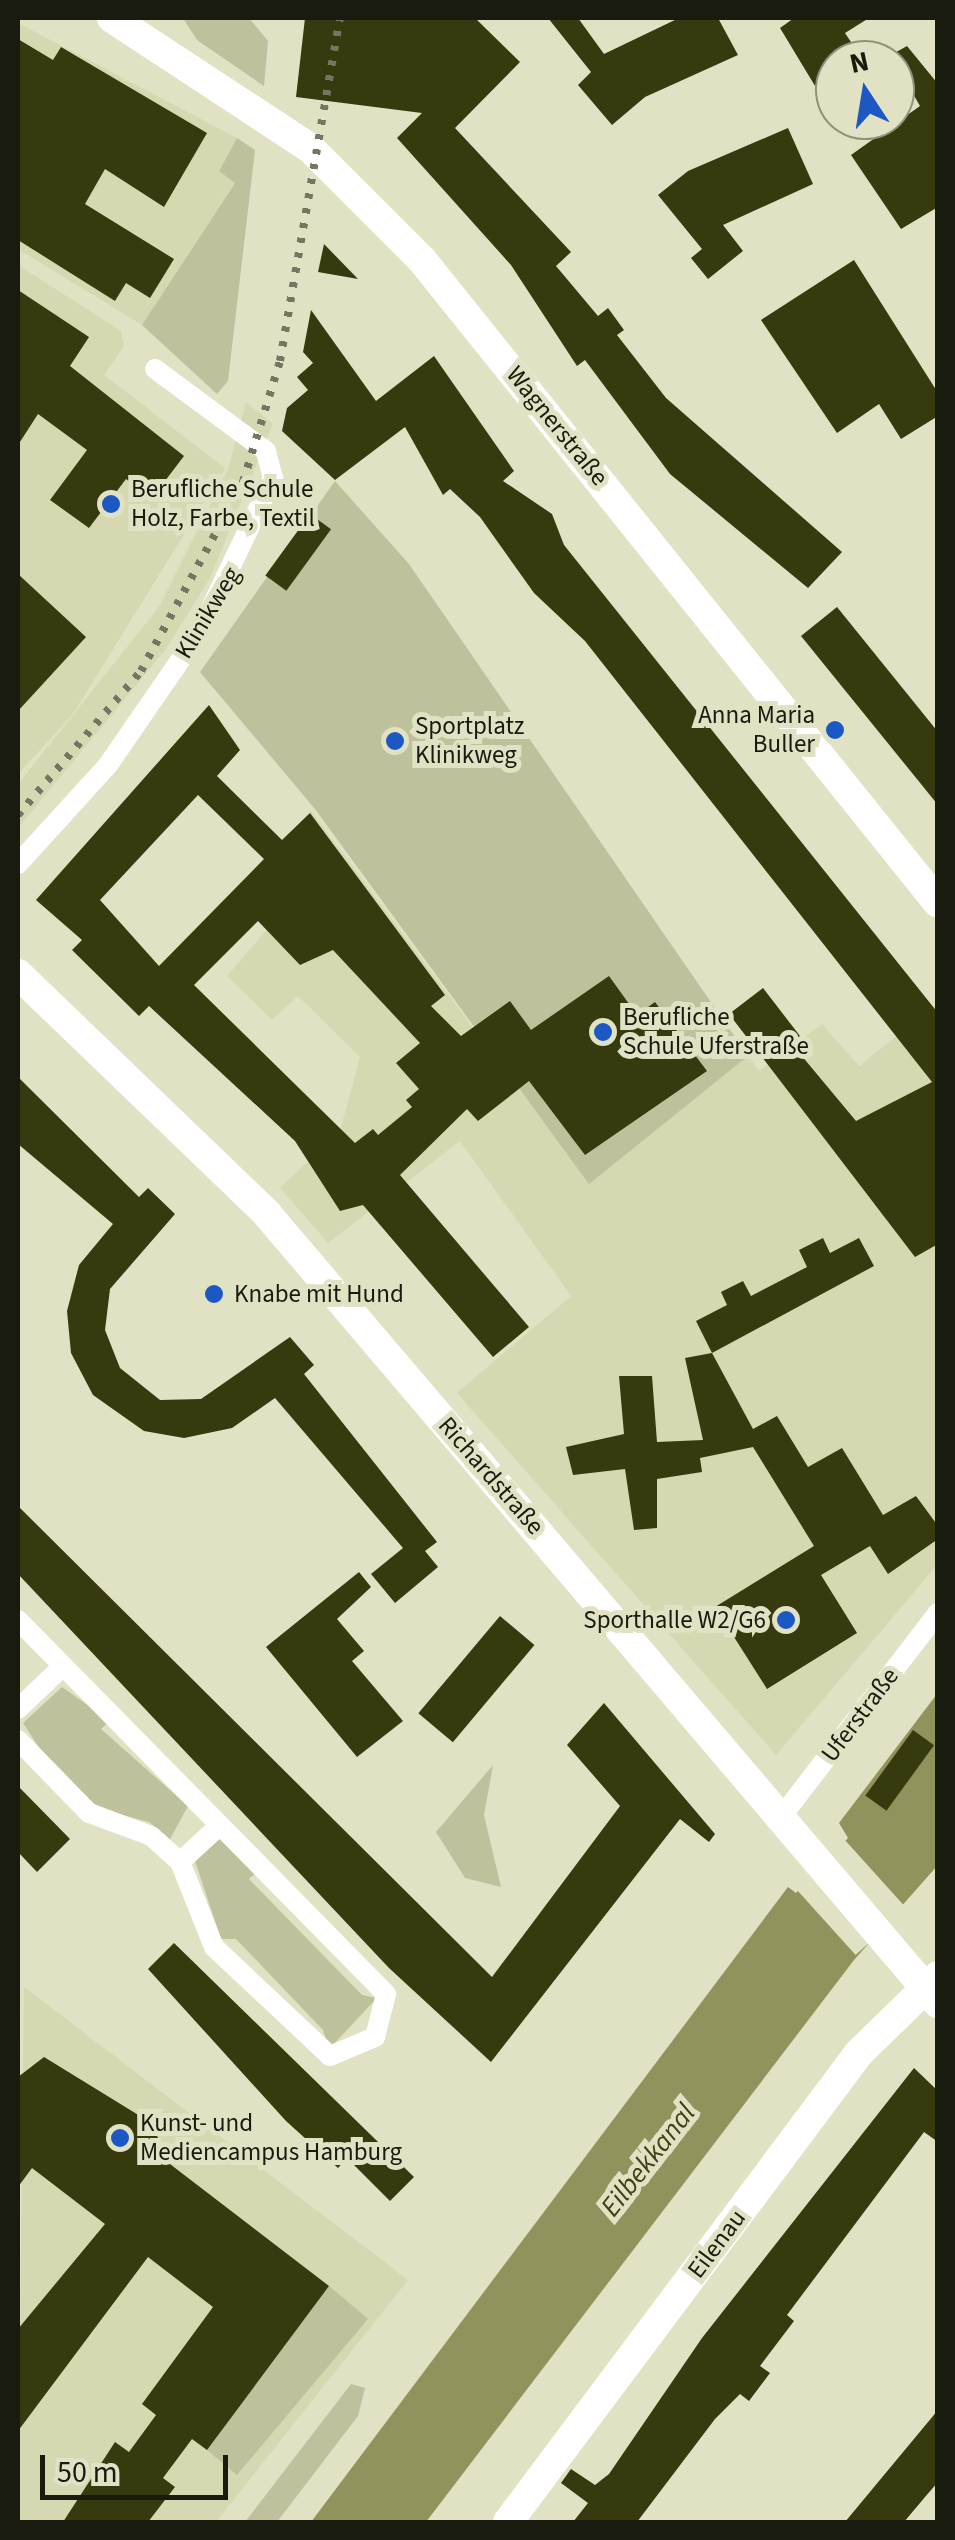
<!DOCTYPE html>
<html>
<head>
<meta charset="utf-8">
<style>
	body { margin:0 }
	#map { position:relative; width:955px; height:2540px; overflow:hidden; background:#e0e2c3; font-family:"Source Sans 3",sans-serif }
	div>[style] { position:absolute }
	.built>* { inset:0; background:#d5d8b1 }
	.green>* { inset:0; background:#bec19b; transform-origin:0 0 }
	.water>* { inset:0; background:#90935b }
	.pier>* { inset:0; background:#e0e2c3; transform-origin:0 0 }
	.building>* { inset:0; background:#37390e; transform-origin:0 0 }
	.street>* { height:20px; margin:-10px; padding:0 10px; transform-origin:10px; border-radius:10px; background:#fff }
	.secondary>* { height:30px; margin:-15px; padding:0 15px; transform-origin:15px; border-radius:15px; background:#fff }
	.rail>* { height:8px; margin-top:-4px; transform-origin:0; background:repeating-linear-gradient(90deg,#747661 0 5px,transparent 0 15px) }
	.dots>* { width:28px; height:28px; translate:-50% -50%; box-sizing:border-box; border:5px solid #e0e2c3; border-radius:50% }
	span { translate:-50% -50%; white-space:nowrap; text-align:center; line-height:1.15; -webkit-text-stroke:10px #e0e2c3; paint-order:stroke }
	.street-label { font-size:25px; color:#1a1b0f }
	.poi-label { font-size:25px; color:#1a1b0f }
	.left { translate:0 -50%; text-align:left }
	.right { translate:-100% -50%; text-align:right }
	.water-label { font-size:28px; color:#404115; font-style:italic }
	.frame { position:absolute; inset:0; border:20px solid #1a1b0f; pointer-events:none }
	.north { position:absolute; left:815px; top:40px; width:100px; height:100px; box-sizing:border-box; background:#e0e2c3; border:2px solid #91927b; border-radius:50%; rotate:348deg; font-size:28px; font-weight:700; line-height:40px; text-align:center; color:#1a1b0f }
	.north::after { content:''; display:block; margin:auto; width:35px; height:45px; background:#1c58c4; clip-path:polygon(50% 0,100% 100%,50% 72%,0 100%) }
	.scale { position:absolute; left:40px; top:2455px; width:188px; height:45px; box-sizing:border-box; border:5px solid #1a1b0f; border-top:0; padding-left:12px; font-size:30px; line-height:35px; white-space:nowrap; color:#1a1b0f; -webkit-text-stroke:8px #e0e2c3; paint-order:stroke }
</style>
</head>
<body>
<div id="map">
	<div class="built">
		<div style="clip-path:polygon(18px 23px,237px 138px,219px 170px,235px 182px,142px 325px,18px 249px)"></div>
		<div style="clip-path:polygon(18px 265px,121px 331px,124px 346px,104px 375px,225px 468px,73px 714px,18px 774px)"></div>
		<div style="clip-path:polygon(246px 402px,273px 424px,210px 578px,166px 649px,18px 828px,18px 784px,159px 607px,228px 469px)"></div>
		<div style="clip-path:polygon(311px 811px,589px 1183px,748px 1056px,759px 1071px,822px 1024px,859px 1066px,937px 1004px,937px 1565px,776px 1755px,457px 1393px,571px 1296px,460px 1141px,328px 1243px,280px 1188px,340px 1131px,360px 1057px,298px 996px,272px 1020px,227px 976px,279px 916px,251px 872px)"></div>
		<div style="clip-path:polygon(24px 1987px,408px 2280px,216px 2522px,18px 2522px)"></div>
	</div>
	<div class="green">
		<div style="clip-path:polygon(183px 18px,249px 18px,268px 41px,264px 86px,197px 40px)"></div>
		<div style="clip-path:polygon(237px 138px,255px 150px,228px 381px,217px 394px,142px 325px,235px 183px,219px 171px)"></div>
		<div style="clip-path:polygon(335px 481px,409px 564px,748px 1056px,589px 1184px,315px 809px,200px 672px)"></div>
		<div style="clip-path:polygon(62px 1687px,110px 1721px,101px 1729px,188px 1806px,170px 1839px,149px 1822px,100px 1809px,51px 1766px,23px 1723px)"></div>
		<div style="clip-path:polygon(493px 1765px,484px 1815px,501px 1887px,465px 1878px,436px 1832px)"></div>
		<div style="clip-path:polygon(221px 1836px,256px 1872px,249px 1879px,362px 1995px,377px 1998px,329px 2049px,323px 2030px,236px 1939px,221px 1939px,195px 1861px)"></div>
		<div style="left:329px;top:2286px;width:51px;height:204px;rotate:40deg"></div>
		<div style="clip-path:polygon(351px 2384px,365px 2388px,358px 2416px,277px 2522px,245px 2522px)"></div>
	</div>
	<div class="water">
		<div style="clip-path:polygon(937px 1694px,937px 1866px,854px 1960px,426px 2522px,311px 2522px,788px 1887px,796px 1893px,848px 1838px,839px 1823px)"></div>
	</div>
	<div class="pier">
		<div style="left:844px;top:1839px;width:94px;height:69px;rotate:48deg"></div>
	</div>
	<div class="building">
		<div style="clip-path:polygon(305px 18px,475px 18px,520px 62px,455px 128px,571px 252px,556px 266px,598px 316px,608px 308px,624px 330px,617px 335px,666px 398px,842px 552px,808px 588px,670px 474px,585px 360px,577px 366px,511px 265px,397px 138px,422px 113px,296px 97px)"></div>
		<div style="clip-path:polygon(548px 18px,578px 18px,604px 54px,679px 18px,718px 18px,738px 55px,645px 97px,612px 125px,578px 85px,591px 72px)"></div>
		<div style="clip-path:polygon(794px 18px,869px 18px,845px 33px,863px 60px,835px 60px,835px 119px,780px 28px)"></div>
		<div style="clip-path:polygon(18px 39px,53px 60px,61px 47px,207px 133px,164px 207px,105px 169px,85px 204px,174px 259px,150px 298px,126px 283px,115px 301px,18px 240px)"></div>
		<div style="clip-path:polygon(907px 46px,938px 84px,938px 207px,901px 229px,851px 155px,920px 106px,891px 55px)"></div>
		<div style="clip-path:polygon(788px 128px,813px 184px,723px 225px,743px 251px,708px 279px,691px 258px,702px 249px,658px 195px,688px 171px)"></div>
		<div style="clip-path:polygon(324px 244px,358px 279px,318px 272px)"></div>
		<div style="clip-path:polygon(854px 260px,938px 393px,938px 416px,901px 439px,879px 404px,837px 433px,761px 320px)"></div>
		<div style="clip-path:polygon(18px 290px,89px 337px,70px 366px,184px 456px,152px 498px,126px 479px,89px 528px,50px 500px,87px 450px,38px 414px,18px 445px)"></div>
		<div style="clip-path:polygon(311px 310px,376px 401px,434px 356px,514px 471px,503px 481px,552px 514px,564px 545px,938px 1013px,938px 1244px,915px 1257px,729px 1014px,763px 988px,800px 1036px,791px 1043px,856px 1121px,932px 1082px,585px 641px,534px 593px,480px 517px,450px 489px,443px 495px,405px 427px,335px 480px,282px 431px,287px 408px,308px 390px,297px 377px,313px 363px,303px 352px)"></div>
		<div style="left:310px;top:514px;width:26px;height:76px;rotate:36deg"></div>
		<div style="clip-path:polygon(18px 574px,86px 637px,18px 711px)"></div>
		<div style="clip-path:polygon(837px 607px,938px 732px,938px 805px,801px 636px)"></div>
		<div style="clip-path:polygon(evenodd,209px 705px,240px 750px,217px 776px,282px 840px,310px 813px,445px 995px,431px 1006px,461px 1036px,510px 1001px,531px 1030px,609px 976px,637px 1015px,655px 1002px,707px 1071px,585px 1155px,529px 1081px,478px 1121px,467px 1109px,400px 1175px,529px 1327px,493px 1357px,363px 1205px,340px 1211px,295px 1141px,149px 1006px,139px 1016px,72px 950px,82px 940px,36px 900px,209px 705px,198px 795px,264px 859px,159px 966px,100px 900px,198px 795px,209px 705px,258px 921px,300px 965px,333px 950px,420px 1043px,396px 1063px,419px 1089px,406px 1100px,412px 1107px,378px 1135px,373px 1129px,355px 1143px,194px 985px,258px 921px)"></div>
		<div style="clip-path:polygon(18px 1077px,139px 1197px,148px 1188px,175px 1214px,110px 1289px,105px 1330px,120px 1368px,160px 1400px,201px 1399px,290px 1337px,314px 1365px,304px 1374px,437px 1542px,425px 1551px,438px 1567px,395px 1603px,371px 1574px,403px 1548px,275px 1398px,232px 1428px,184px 1438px,144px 1431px,93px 1395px,71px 1353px,67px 1311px,79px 1265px,113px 1224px,18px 1144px)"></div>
		<div style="clip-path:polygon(823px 1238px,830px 1253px,859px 1238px,874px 1266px,712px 1353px,696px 1321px,727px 1305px,721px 1292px,743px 1281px,751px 1296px,807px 1267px,799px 1250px)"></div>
		<div style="clip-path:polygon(712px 1353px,753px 1429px,777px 1416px,808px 1467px,842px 1448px,883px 1515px,916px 1496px,938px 1526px,938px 1539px,888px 1574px,870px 1546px,821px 1575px,857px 1633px,767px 1689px,715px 1607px,814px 1546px,753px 1447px,700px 1458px,702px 1472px,657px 1479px,657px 1528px,634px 1530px,625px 1469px,573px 1475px,566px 1447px,624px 1434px,619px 1376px,652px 1376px,657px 1442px,703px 1440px,685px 1358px)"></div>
		<div style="clip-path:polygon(18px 1506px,492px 1977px,620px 1806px,567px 1745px,604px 1703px,715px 1834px,709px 1842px,680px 1819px,491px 2062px,389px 1968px,18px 1574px)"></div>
		<div style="clip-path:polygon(359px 1572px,371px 1587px,337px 1619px,364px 1651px,352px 1661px,403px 1721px,357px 1757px,266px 1647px)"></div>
		<div style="left:500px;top:1616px;width:45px;height:127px;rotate:40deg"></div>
		<div style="left:913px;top:1730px;width:26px;height:81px;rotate:36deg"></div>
		<div style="clip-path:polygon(18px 1786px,70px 1839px,37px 1872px,18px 1852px)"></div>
		<div style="clip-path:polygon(174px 1943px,414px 2177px,390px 2201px,347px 2158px,338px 2168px,286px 2121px,148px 1969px)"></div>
		<div style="clip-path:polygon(44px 2057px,153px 2124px,166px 2161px,329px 2286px,207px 2450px,192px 2439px,163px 2478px,175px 2487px,148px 2522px,63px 2522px,115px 2442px,129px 2452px,156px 2415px,142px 2404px,213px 2307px,148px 2257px,18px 2431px,18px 2329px,105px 2224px,32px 2168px,18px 2187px,18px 2077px)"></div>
		<div style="clip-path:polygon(914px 2068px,938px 2091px,938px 2142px,924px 2132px,787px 2315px,794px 2321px,760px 2366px,770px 2373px,749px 2401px,740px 2394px,715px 2419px,637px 2522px,573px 2522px,588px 2503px,561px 2483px,571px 2469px,595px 2485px,609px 2474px,702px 2338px)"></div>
		<div style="clip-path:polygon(938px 2410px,938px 2482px,925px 2497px,904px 2522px,845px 2522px)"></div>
	</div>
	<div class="street">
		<div style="left:18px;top:864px;width:134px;rotate:-47.7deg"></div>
		<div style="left:108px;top:765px;width:160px;rotate:-55.4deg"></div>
		<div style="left:199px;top:633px;width:172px;rotate:-64.5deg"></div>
		<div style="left:273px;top:478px;width:28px;rotate:-105deg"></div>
		<div style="left:266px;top:451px;width:138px;rotate:-143.5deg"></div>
		<div style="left:18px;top:1620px;width:525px;rotate:45.46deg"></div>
		<div style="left:386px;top:1994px;width:44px;rotate:104.3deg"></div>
		<div style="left:375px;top:2037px;width:49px;rotate:157.1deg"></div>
		<div style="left:330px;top:2056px;width:159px;rotate:-136.8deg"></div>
		<div style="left:214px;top:1947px;width:92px;rotate:-111.8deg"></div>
		<div style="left:180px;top:1862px;width:39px;rotate:-138deg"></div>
		<div style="left:151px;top:1836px;width:66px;rotate:-159.6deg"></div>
		<div style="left:89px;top:1813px;width:102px;rotate:-134.2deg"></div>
		<div style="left:18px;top:1709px;width:62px;rotate:-43.7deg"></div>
		<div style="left:782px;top:1816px;width:256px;rotate:-52.5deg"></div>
		<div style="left:180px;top:1862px;width:54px;rotate:-42.8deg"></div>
	</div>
	<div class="secondary">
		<div style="left:112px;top:18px;width:237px;rotate:33.3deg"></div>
		<div style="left:310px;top:148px;width:158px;rotate:45deg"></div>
		<div style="left:422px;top:260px;width:824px;rotate:51.25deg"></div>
		<div style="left:18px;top:974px;width:346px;rotate:43.9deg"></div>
		<div style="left:267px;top:1214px;width:1036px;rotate:49.62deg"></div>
		<div style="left:508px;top:2522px;width:586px;rotate:-53.19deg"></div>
		<div style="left:859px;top:2053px;width:110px;rotate:-44.3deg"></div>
	</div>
	<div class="rail">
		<div style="left:18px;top:815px;width:189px;rotate:-49.5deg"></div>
		<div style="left:141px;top:671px;width:215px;rotate:-61.6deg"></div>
		<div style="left:243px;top:482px;width:127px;rotate:-73deg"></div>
		<div style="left:280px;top:361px;width:348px;rotate:-80.1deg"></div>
	</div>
	<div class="dots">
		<div style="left:111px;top:504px;background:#1c58c4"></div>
		<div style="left:835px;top:730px;background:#1c58c4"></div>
		<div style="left:395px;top:741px;background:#1c58c4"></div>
		<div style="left:603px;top:1032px;background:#1c58c4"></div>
		<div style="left:214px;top:1294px;background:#1c58c4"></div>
		<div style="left:786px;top:1620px;background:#1c58c4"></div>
		<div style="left:120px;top:2138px;background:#1c58c4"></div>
	</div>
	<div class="street-label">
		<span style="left:557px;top:426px;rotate:51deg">Wagnerstraße</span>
		<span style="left:208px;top:613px;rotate:-59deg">Klinikweg</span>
		<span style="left:491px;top:1476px;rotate:49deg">Richardstraße</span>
		<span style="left:860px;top:1715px;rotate:-53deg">Uferstraße</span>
		<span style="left:717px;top:2244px;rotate:-53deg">Eilenau</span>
	</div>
	<div class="poi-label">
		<span class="left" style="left:131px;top:504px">Berufliche Schule<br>Holz, Farbe, Textil</span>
		<span class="right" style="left:815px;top:730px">Anna Maria<br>Buller</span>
		<span class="left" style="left:415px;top:741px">Sportplatz<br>Klinikweg</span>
		<span class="left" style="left:623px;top:1032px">Berufliche<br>Schule Uferstraße</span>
		<span class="left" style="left:234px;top:1294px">Knabe mit Hund</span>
		<span class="right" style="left:766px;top:1620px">Sporthalle W2/G6</span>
		<span class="left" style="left:140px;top:2138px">Kunst- und<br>Mediencampus Hamburg</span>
	</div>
	<div class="water-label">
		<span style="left:648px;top:2160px;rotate:-52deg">Eilbekkanal</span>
	</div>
	<div class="frame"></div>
	<div class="north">N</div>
	<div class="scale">50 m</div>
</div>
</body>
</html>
